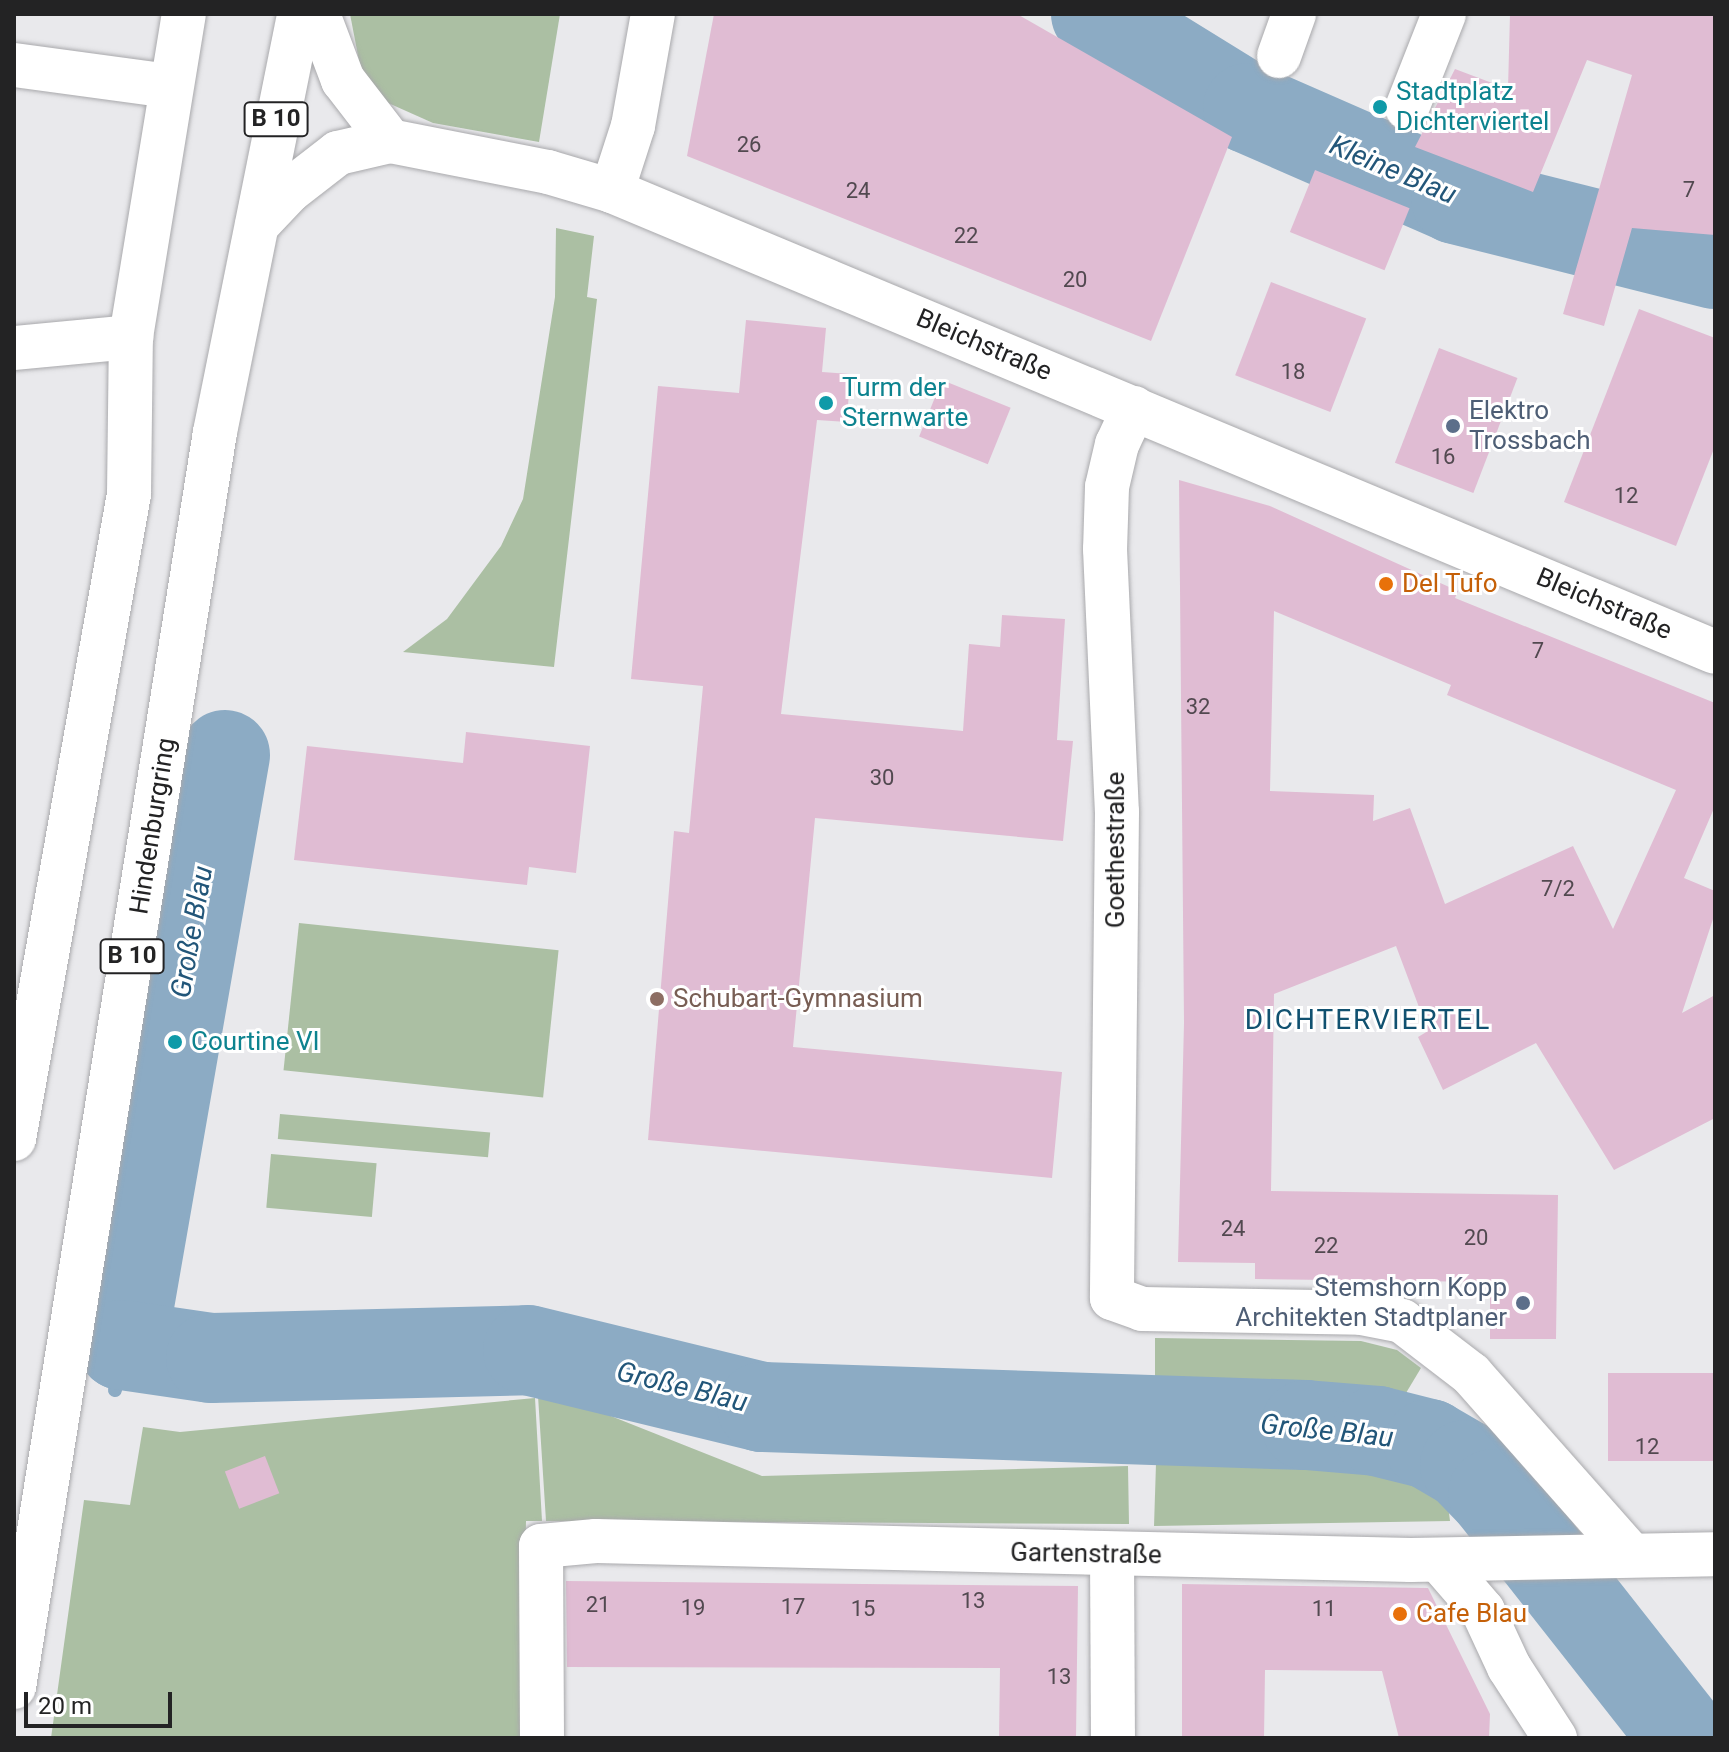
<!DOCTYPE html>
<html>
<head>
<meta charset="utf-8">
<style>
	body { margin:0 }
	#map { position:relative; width:1729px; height:1752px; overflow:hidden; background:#e9e9ec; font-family:Roboto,sans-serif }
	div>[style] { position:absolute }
	.green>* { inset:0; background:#abbfa3; transform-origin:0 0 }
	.stream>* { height:14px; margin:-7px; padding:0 7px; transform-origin:7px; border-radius:7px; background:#8cabc4 }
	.river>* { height:90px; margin:-45px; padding:0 45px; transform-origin:45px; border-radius:45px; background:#8cabc4 }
	.building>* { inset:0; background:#e0bcd3; transform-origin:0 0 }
	.roads { filter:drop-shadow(0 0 2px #a9a9ac) drop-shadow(0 0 2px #a9a9ac) }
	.street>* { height:44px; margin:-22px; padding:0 22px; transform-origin:22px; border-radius:22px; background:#fff }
	.highway>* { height:44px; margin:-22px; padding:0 22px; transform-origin:22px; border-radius:22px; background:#fff }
	.dots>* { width:22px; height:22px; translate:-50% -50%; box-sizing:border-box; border:4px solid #fff; border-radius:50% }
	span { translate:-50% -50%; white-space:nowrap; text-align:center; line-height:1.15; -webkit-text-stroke:6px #fff; paint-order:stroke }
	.number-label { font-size:22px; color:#524950 }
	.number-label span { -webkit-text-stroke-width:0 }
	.shield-label span { padding:2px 6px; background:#fff; border:2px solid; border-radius:6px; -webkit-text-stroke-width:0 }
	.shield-label { font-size:24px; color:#232324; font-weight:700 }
	.culture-label { font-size:26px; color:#0d838f }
	.left { translate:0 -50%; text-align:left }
	.street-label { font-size:26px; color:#232324 }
	.service-label { font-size:26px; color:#4e5e75 }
	.right { translate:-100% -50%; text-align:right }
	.food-label { font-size:26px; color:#c56008 }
	.education-label { font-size:26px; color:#785e54 }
	.water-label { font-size:28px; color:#225679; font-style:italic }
	.neighbourhood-label { font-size:28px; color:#115170; letter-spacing:2px }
	.frame { position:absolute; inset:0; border:16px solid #232324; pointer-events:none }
	.scale { position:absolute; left:24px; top:1692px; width:148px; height:36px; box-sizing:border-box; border:4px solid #232324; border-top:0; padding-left:10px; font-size:24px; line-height:28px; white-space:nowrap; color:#232324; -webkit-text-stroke:6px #fff; paint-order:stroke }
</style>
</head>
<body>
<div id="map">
	<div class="green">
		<div style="clip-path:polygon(350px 14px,560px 14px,539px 142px,433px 123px,377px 98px,360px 66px)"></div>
		<div style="clip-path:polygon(556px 228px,594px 236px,587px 297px,597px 299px,554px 667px,403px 652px,447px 619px,501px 546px,523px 499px,555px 297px)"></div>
		<div style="left:299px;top:923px;width:261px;height:148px;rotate:6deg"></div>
		<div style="left:280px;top:1114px;width:211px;height:25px;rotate:5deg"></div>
		<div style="left:271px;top:1154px;width:106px;height:54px;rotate:5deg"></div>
		<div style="clip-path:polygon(1155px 1338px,1361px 1341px,1397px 1350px,1421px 1368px,1406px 1393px,1155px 1387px)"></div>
		<div style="clip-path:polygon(538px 1396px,578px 1403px,762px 1476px,1128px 1466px,1129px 1524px,546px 1521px)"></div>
		<div style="clip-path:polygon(535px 1398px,542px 1521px,526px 1521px,522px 1738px,51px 1738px,84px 1500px,130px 1505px,143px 1427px,180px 1432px)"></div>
		<div style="clip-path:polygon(1294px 1461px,1403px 1473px,1446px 1490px,1450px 1521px,1154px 1526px,1156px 1464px)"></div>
	</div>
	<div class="stream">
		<div style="left:115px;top:1390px;width:46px;rotate:-81.2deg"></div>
	</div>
	<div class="river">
		<div style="left:1096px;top:14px;width:179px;rotate:31.7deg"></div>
		<div style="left:1248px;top:108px;width:227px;rotate:23.6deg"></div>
		<div style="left:1456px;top:199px;width:267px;rotate:14.1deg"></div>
		<div style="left:225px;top:755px;width:599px;rotate:99.9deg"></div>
		<div style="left:122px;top:1345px;width:90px;rotate:8.3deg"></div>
		<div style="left:211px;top:1358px;width:317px;rotate:-1.4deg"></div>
		<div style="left:528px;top:1350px;width:241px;rotate:13.7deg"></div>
		<div style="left:762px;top:1407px;width:544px;rotate:1.9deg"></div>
		<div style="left:1306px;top:1425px;width:71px;rotate:4.8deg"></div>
		<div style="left:1377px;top:1431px;width:54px;rotate:14deg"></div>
		<div style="left:1429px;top:1444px;width:42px;rotate:30.3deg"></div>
		<div style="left:1465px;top:1465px;width:40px;rotate:46deg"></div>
		<div style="left:1493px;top:1494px;width:310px;rotate:51.8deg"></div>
	</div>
	<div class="building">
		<div style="clip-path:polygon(714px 14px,1017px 14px,1232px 137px,1151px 341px,687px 156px)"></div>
		<div style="clip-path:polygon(1510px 14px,1715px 14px,1715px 235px,1632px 228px,1604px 326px,1563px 314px,1632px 75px,1587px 60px,1533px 192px,1415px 147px,1455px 69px,1508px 89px)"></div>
		<div style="left:1315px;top:170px;width:102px;height:67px;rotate:22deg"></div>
		<div style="left:1271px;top:282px;width:102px;height:100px;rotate:21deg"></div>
		<div style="clip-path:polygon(1639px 309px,1715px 338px,1715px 446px,1676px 546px,1564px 502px)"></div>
		<div style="clip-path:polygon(746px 320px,826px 328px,822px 372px,850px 374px,847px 422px,817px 420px,781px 714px,963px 731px,969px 644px,1000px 647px,1002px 615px,1065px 619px,1057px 740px,1073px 741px,1063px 841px,815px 818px,793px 1047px,1062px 1072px,1052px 1178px,648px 1140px,674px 831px,689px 833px,703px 686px,631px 679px,658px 386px,739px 393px)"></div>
		<div style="left:1439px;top:348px;width:84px;height:123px;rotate:21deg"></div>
		<div style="left:942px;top:380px;width:74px;height:61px;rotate:22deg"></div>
		<div style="clip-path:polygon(evenodd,1179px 480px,1270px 506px,1458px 591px,1455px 598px,1715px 703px,1715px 806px,1684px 878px,1715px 891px,1715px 913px,1682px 1013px,1715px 995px,1715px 1118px,1614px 1170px,1536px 1043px,1443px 1090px,1418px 1037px,1428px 1031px,1396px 946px,1274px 994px,1271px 1191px,1558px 1195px,1556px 1339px,1490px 1339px,1490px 1282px,1255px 1279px,1255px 1263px,1178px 1262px,1184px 1023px,1179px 480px,1274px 611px,1451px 685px,1447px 695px,1676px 790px,1613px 929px,1573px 846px,1445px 904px,1410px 808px,1373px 821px,1374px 795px,1270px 791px,1274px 611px)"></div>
		<div style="clip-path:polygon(466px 732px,590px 746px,576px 873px,529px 867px,527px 885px,294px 860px,307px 746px,463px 763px)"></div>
		<div style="left:1608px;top:1373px;width:107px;height:88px"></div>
		<div style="left:265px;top:1456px;width:40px;height:43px;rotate:69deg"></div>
		<div style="clip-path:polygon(566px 1581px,1078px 1586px,1076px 1738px,999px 1738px,1000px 1668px,567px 1667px)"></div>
		<div style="clip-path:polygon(1182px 1584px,1428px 1588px,1490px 1714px,1489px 1738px,1399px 1738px,1382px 1671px,1265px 1670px,1264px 1738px,1182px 1738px)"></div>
	</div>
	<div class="roads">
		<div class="street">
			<div style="left:1279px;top:56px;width:45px;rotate:-70.3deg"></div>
			<div style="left:14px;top:65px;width:157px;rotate:7.7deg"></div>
			<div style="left:1407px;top:108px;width:101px;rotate:-68.5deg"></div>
			<div style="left:612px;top:191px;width:68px;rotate:-72.1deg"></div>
			<div style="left:633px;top:126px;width:114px;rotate:-79.9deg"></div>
			<div style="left:257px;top:225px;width:47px;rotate:-46.7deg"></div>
			<div style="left:289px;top:191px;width:62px;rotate:-37.8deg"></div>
			<div style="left:338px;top:153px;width:53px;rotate:-13deg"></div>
			<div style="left:390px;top:141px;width:161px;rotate:11.1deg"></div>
			<div style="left:548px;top:172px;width:67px;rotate:16.5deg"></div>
			<div style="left:612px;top:191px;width:1195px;rotate:22.68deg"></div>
			<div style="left:14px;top:348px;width:118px;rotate:-5.4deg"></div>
			<div style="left:1134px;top:408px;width:40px;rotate:115deg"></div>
			<div style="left:1117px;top:444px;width:44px;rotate:103.1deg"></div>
			<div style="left:1107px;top:487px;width:62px;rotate:91.8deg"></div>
			<div style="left:1105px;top:549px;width:263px;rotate:87.4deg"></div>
			<div style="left:1117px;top:812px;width:486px;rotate:90.6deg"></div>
			<div style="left:1112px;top:1298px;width:32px;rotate:20deg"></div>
			<div style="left:1142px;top:1309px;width:219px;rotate:1deg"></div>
			<div style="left:1361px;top:1313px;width:42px;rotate:11deg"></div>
			<div style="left:1402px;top:1321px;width:87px;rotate:37.5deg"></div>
			<div style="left:1471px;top:1374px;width:240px;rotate:48.5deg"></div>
			<div style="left:1112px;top:1554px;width:184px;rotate:89.7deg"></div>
			<div style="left:1439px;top:1560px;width:67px;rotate:49.2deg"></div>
			<div style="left:1483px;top:1611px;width:62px;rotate:65.1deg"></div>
			<div style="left:1509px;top:1667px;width:85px;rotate:57.1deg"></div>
			<div style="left:542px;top:1738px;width:192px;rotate:-90.3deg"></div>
			<div style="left:541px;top:1546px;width:55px;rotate:-5.2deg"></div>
			<div style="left:596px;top:1541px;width:815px;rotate:1.34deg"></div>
			<div style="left:1411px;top:1560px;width:304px;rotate:-1.1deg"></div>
		</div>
		<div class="highway">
			<div style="left:318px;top:14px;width:71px;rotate:69.3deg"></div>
			<div style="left:343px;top:80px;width:77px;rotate:52.4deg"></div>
			<div style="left:14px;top:1139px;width:655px;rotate:-79.89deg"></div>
			<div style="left:129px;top:494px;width:157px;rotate:-89.3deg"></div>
			<div style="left:131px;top:337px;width:327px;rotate:-80.7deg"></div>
			<div style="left:14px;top:1687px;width:1271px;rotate:-80.9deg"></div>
			<div style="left:215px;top:432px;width:426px;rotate:-78.6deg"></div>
		</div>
	</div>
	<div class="dots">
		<div style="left:1380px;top:107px;background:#0f9aa8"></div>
		<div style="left:826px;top:403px;background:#0f9aa8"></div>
		<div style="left:1453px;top:426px;background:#5c6f8a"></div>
		<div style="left:1386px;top:584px;background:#e8710a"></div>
		<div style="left:657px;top:999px;background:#8d6e63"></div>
		<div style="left:175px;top:1042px;background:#0f9aa8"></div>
		<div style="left:1523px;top:1303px;background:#5c6f8a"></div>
		<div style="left:1400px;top:1614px;background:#e8710a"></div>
	</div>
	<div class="number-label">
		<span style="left:749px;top:145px">26</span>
		<span style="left:1689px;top:190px">7</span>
		<span style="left:858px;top:191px">24</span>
		<span style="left:966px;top:236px">22</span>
		<span style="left:1075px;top:280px">20</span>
		<span style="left:1293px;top:372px">18</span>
		<span style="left:1443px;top:457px">16</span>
		<span style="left:1626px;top:496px">12</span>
		<span style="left:1538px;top:651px">7</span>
		<span style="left:1198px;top:707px">32</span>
		<span style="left:882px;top:778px">30</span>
		<span style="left:1558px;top:889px">7/2</span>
		<span style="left:1233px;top:1229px">24</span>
		<span style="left:1476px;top:1238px">20</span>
		<span style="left:1326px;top:1246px">22</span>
		<span style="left:1647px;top:1447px">12</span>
		<span style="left:973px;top:1601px">13</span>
		<span style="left:598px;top:1605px">21</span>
		<span style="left:793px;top:1607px">17</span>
		<span style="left:693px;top:1608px">19</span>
		<span style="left:863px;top:1609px">15</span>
		<span style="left:1324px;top:1609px">11</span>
		<span style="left:1059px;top:1677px">13</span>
	</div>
	<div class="shield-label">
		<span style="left:276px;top:119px">B 10</span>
		<span style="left:132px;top:956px">B 10</span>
	</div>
	<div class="culture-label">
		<span class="left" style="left:1396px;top:107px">Stadtplatz<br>Dichterviertel</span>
		<span class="left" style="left:842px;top:403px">Turm der<br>Sternwarte</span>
		<span class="left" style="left:191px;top:1042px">Courtine VI</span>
	</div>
	<div class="street-label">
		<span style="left:984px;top:345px;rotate:23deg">Bleichstraße</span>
		<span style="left:1604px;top:604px;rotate:23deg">Bleichstraße</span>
		<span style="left:153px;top:826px;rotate:-81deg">Hindenburgring</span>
		<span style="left:1116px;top:850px;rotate:-90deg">Goethestraße</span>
		<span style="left:1086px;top:1554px;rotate:1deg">Gartenstraße</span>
	</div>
	<div class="service-label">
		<span class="left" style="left:1469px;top:426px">Elektro<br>Trossbach</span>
		<span class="right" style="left:1507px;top:1303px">Stemshorn Kopp<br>Architekten Stadtplaner</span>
	</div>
	<div class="food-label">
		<span class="left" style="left:1402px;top:584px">Del Tufo</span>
		<span class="left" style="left:1416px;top:1614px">Cafe Blau</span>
	</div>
	<div class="education-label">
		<span class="left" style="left:673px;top:999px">Schubart-Gymnasium</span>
	</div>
	<div class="water-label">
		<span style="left:1393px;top:170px;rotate:23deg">Kleine Blau</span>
		<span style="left:192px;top:932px;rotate:-80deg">Große Blau</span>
		<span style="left:682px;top:1387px;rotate:14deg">Große Blau</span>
		<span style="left:1327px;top:1431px;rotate:6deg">Große Blau</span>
	</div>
	<div class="neighbourhood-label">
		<span style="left:1368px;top:1020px">DICHTERVIERTEL</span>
	</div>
	<div class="frame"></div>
	<div class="scale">20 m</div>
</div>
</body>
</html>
